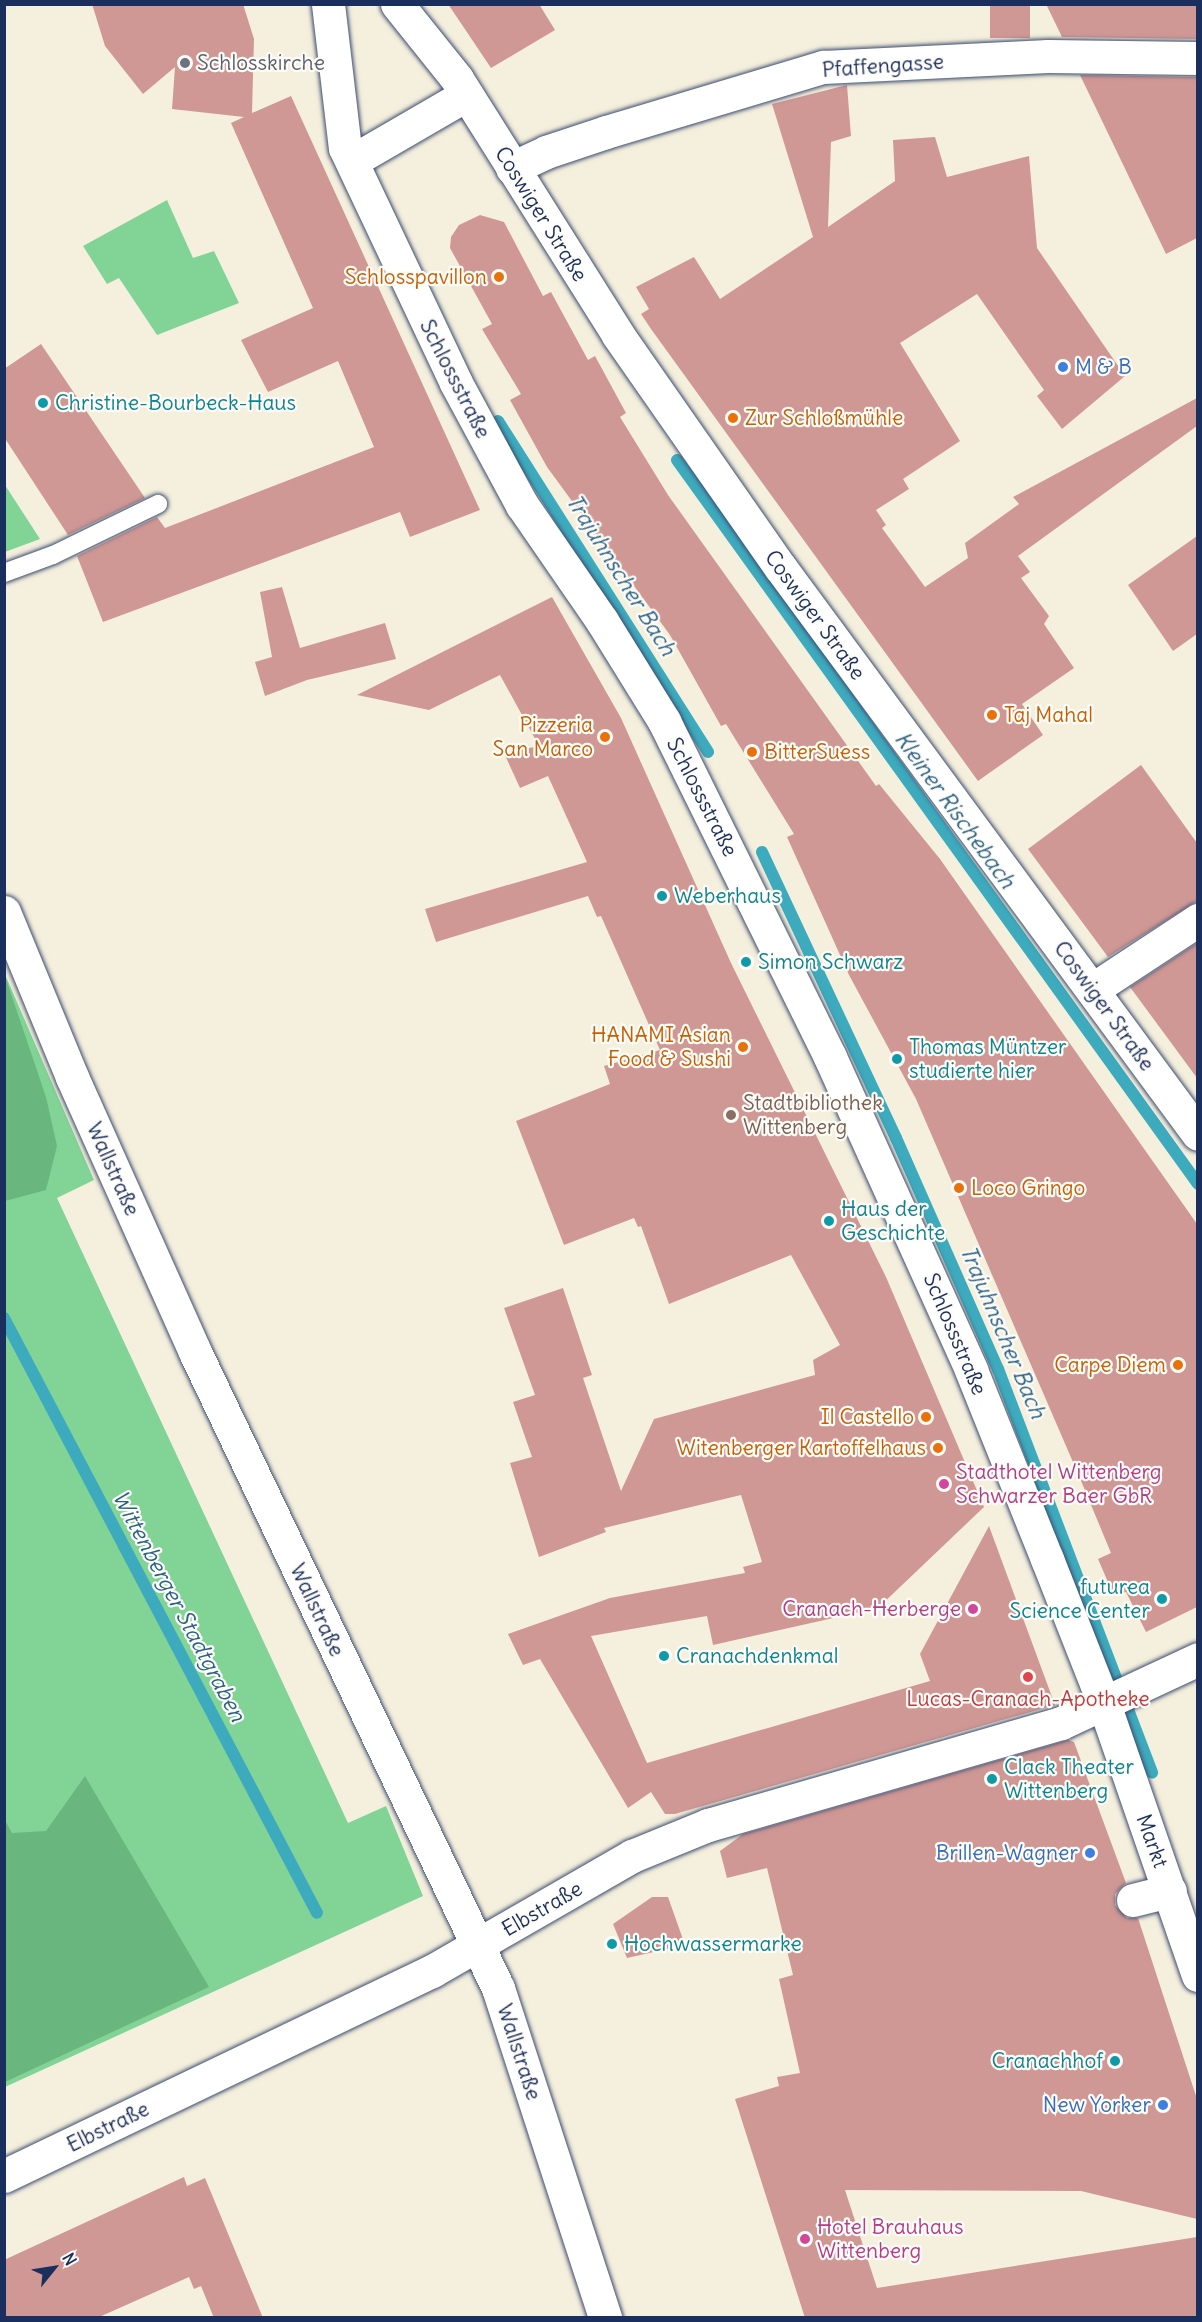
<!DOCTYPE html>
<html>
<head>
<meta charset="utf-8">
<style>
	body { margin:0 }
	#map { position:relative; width:1202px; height:2322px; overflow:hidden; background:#f5f0dd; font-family:Delius,sans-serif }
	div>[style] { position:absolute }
	.green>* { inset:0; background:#82d496 }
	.forest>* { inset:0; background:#69b67f }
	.stream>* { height:12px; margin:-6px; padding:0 6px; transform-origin:6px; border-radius:6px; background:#3eaabd }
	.building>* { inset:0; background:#d09895; transform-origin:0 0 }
	.roads { filter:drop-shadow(0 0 2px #3c4c71) drop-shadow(0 0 2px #3c4c71) }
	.lane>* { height:18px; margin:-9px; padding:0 9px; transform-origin:9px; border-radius:9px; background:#fff }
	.street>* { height:33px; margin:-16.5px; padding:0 16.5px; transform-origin:16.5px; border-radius:16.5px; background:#fff }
	.dots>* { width:16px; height:16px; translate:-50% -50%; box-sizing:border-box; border:3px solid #fdfcf7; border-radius:50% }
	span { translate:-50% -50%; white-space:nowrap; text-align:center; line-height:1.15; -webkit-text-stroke:4.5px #fdfcf7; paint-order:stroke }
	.worship-label { font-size:21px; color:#5b616d }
	.left { translate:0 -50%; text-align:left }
	.street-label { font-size:21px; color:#1b2f5e }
	.food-label { font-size:21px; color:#c56008 }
	.right { translate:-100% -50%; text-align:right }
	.shop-label { font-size:21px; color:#366cbe }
	.culture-label { font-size:21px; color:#0d838f }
	.education-label { font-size:21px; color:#785e54 }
	.hotel-label { font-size:21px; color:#b23c85 }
	.health-label { font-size:21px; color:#be3a42 }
	.water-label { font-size:22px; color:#296084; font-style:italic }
	.frame { position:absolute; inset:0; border:6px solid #1b2f5e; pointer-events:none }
	.north { position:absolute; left:24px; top:2238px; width:60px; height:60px; -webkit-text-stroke:4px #fdfcf7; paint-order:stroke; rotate:60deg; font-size:16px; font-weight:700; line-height:24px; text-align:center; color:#1b2f5e }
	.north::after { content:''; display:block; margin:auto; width:21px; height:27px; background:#1b2f5e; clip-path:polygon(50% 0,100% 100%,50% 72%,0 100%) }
</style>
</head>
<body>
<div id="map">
	<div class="green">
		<div style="clip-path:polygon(167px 200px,193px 258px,214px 251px,239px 303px,157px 335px,119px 278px,107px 284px,83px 246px)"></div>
		<div style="clip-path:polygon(5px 485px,40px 539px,5px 552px,4px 552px)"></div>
		<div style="clip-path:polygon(4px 972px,94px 1180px,57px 1198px,348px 1823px,386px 1806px,423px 1896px,5px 2087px)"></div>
	</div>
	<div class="forest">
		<div style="clip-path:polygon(4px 973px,46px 1097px,57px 1146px,46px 1190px,5px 1201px)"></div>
		<div style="clip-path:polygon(85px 1776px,209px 1987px,5px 2082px,5px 1820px,12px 1833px,46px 1831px)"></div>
	</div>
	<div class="stream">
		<div style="left:498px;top:421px;width:392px;rotate:57.6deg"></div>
		<div style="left:677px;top:460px;width:892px;rotate:54.26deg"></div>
		<div style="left:762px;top:852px;width:316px;rotate:64.9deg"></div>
		<div style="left:896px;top:1138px;width:253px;rotate:66.2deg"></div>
		<div style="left:998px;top:1369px;width:432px;rotate:69.1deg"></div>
		<div style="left:4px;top:1318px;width:672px;rotate:62.25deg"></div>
	</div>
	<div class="building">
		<div style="clip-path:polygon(92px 4px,243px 4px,254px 39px,252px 113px,291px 96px,480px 510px,410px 537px,400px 512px,103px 622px,77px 556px,157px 517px,165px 528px,374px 447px,338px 361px,268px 392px,241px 340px,313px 308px,231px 123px,244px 117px,172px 109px,175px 67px,143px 94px,105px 46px)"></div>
		<div style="clip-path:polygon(448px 4px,539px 4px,555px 30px,491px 68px)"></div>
		<div style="left:990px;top:4px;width:40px;height:34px"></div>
		<div style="clip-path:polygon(1046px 4px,1197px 4px,1197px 39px,1062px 37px)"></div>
		<div style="clip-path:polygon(1080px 75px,1197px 77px,1197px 238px,1166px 254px)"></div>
		<div style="clip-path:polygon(847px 85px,851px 136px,831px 142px,828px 227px,895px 181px,893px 140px,935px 137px,947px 177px,1029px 156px,1037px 248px,1125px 376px,1062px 429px,1037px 396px,1044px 390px,977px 294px,900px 343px,960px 441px,903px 479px,909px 489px,876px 510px,886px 525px,882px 528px,925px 587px,968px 558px,965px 543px,1019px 504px,1013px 497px,1197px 398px,1197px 426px,1018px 556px,1030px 572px,1021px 578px,1049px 616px,1044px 624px,1074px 668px,1022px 704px,1043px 735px,978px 781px,651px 329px,641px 314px,649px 309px,636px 287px,694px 257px,720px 299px,813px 237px,772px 104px)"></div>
		<div style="clip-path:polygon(480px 215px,504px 222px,543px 296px,551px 292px,588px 360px,595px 356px,626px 413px,620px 417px,668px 495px,876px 786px,879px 784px,940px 859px,1197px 1224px,1197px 1607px,1146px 1632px,1126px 1592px,1114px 1596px,1098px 1559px,1111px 1553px,1079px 1476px,916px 1099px,849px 975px,787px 837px,794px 834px,726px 724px,721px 726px,670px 635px,547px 467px,510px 400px,521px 394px,482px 329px,492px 324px,450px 248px,451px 237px,459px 225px)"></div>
		<div style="clip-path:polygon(41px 344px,145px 498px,68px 535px,4px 437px,4px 369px)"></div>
		<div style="clip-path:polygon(1197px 536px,1197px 634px,1173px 651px,1128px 585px)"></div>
		<div style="clip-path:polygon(282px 587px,300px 648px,385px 623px,396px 659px,307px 680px,265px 696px,255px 662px,272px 657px,260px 592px)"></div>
		<div style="clip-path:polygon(552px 597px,621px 718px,731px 963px,886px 1277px,984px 1507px,878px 1608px,713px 1645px,707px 1616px,591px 1636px,647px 1763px,930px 1681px,920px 1654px,989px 1526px,1055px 1705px,675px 1814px,665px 1814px,651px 1792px,628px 1808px,540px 1659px,523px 1665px,508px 1634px,610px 1598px,745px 1573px,743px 1567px,762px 1562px,741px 1495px,604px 1528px,606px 1532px,539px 1557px,510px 1463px,532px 1457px,513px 1402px,535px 1395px,504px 1308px,563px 1288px,592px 1375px,583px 1378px,621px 1491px,654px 1419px,815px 1375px,813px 1360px,840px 1345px,791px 1255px,669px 1304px,641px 1226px,638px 1227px,634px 1218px,564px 1245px,516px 1121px,610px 1084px,604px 1066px,660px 1050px,601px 916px,597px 917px,588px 896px,436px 942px,425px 909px,587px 862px,548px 776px,520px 788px,504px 753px,539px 746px,500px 675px,429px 710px,357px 695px)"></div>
		<div style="clip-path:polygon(1141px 765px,1197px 843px,1197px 901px,1108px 957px,1028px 849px)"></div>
		<div style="clip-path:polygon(1197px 943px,1197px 1078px,1130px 987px)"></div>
		<div style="clip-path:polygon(1068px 1740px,1074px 1742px,1126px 1883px,1115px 1894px,1115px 1905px,1127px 1918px,1138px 1918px,1197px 2099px,1197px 2219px,1081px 2191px,845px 2190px,877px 2288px,1197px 2237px,1197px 2318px,805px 2318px,735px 2099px,779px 2086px,777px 2077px,800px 2073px,779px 1979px,793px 1975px,767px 1868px,727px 1878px,720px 1851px,743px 1834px)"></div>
		<div style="clip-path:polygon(652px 1897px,668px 1897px,685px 1945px,627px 1958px,613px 1924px)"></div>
		<div style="clip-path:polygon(184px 2177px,187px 2186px,205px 2178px,263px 2318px,214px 2318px,201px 2286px,194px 2289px,189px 2277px,97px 2318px,4px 2318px,4px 2260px)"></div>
	</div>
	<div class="roads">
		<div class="lane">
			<div style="left:4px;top:573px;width:52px;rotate:-20.2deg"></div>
			<div style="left:53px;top:555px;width:117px;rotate:-25.9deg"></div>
		</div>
		<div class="street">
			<div style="left:328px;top:4px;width:145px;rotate:83.3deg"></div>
			<div style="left:345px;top:148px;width:260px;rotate:64.7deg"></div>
			<div style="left:456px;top:383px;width:139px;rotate:61.6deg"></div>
			<div style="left:522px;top:505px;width:141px;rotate:55.4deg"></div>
			<div style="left:602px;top:621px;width:118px;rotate:58.2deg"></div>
			<div style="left:664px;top:721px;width:375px;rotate:63.7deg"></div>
			<div style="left:830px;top:1057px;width:343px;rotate:65.7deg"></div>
			<div style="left:971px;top:1370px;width:204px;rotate:68.1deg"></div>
			<div style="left:1047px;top:1559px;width:156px;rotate:68.5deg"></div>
			<div style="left:1104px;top:1704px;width:287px;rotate:70.9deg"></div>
			<div style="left:397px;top:4px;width:96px;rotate:51.3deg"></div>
			<div style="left:457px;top:79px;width:302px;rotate:57.8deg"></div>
			<div style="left:618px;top:335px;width:283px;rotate:55.1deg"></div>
			<div style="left:780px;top:567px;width:704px;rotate:53.6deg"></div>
			<div style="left:352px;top:161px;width:132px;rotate:-30.1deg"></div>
			<div style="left:512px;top:168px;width:38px;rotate:-25deg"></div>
			<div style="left:546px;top:152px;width:63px;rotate:-18.4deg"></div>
			<div style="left:606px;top:132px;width:227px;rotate:-16.7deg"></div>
			<div style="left:823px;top:67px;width:225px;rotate:-2.8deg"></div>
			<div style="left:1048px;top:56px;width:150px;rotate:0.8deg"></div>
			<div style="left:4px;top:912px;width:178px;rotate:67.6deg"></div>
			<div style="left:72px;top:1077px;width:301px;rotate:65.9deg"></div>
			<div style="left:195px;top:1352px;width:704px;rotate:64.53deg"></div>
			<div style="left:498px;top:1988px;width:347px;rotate:72deg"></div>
			<div style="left:1093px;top:989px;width:126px;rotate:-33.3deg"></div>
			<div style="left:1133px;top:1900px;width:38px;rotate:-14deg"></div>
			<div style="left:4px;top:2176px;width:475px;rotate:-25.6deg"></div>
			<div style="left:432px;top:1971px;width:231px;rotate:-29.9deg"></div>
			<div style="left:632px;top:1856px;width:82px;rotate:-22.2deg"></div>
			<div style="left:708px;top:1825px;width:367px;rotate:-16.1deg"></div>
			<div style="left:1061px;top:1723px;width:151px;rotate:-25deg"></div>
		</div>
	</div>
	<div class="dots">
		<div style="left:185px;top:63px;background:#6b7280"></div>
		<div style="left:499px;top:277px;background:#e8710a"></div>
		<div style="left:1063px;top:367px;background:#3f7fe0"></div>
		<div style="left:43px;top:403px;background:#0f9aa8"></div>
		<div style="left:733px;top:418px;background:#e8710a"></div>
		<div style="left:992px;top:715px;background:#e8710a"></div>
		<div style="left:605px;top:737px;background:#e8710a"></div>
		<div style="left:752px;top:752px;background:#e8710a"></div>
		<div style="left:662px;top:896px;background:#0f9aa8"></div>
		<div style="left:746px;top:962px;background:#0f9aa8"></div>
		<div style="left:743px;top:1047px;background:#e8710a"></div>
		<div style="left:897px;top:1059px;background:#0f9aa8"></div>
		<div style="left:731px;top:1115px;background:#8d6e63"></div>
		<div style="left:959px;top:1188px;background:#e8710a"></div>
		<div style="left:829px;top:1221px;background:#0f9aa8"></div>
		<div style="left:1178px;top:1365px;background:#e8710a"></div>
		<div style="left:926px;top:1417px;background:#e8710a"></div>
		<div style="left:938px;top:1448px;background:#e8710a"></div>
		<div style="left:944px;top:1484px;background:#d1479c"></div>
		<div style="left:1162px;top:1599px;background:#0f9aa8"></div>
		<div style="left:973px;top:1609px;background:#d1479c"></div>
		<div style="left:664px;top:1656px;background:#0f9aa8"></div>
		<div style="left:1028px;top:1677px;background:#e0444e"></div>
		<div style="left:992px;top:1779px;background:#0f9aa8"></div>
		<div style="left:1090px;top:1853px;background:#3f7fe0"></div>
		<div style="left:612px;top:1944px;background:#0f9aa8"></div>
		<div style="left:1115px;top:2061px;background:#0f9aa8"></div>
		<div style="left:1163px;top:2105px;background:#3f7fe0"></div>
		<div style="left:805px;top:2239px;background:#d1479c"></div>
	</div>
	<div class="worship-label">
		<span class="left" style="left:197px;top:63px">Schlosskirche</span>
	</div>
	<div class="street-label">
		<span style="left:883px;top:66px;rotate:-4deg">Pfaffengasse</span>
		<span style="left:541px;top:214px;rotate:58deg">Coswiger Straße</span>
		<span style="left:455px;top:379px;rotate:63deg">Schlossstraße</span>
		<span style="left:815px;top:615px;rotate:54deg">Coswiger Straße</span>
		<span style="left:702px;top:797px;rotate:63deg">Schlossstraße</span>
		<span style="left:1104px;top:1006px;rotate:54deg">Coswiger Straße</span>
		<span style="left:113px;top:1169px;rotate:66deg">Wallstraße</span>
		<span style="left:955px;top:1334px;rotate:67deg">Schlossstraße</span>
		<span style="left:317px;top:1610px;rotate:65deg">Wallstraße</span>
		<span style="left:1152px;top:1841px;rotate:70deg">Markt</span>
		<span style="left:542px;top:1909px;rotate:-30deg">Elbstraße</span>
		<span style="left:519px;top:2052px;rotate:72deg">Wallstraße</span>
		<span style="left:108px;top:2127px;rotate:-26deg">Elbstraße</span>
	</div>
	<div class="food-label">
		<span class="right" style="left:487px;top:277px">Schlosspavillon</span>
		<span class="left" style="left:745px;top:418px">Zur Schloßmühle</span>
		<span class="left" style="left:1004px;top:715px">Taj Mahal</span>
		<span class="right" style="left:593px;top:737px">Pizzeria<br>San Marco</span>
		<span class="left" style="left:764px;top:752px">BitterSuess</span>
		<span class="right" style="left:731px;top:1047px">HANAMI Asian<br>Food &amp; Sushi</span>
		<span class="left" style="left:971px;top:1188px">Loco Gringo</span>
		<span class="right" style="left:1166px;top:1365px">Carpe Diem</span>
		<span class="right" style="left:914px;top:1417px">Il Castello</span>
		<span class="right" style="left:926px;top:1448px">Witenberger Kartoffelhaus</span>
	</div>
	<div class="shop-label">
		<span class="left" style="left:1075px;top:367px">M &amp; B</span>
		<span class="right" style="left:1078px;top:1853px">Brillen-Wagner</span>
		<span class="right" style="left:1151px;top:2105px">New Yorker</span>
	</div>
	<div class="culture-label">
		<span class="left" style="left:55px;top:403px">Christine-Bourbeck-Haus</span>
		<span class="left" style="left:674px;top:896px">Weberhaus</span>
		<span class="left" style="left:758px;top:962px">Simon Schwarz</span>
		<span class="left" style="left:909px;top:1059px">Thomas Müntzer<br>studierte hier</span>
		<span class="left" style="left:841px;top:1221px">Haus der<br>Geschichte</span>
		<span class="right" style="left:1150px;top:1599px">futurea<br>Science Center</span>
		<span class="left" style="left:676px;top:1656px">Cranachdenkmal</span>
		<span class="left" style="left:1004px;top:1779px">Clack Theater<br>Wittenberg</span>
		<span class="left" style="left:624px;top:1944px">Hochwassermarke</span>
		<span class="right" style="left:1103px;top:2061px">Cranachhof</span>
	</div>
	<div class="education-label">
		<span class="left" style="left:743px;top:1115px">Stadtbibliothek<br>Wittenberg</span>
	</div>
	<div class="hotel-label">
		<span class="left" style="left:956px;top:1484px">Stadthotel Wittenberg<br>Schwarzer Baer GbR</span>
		<span class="right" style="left:961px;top:1609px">Cranach-Herberge</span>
		<span class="left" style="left:817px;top:2239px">Hotel Brauhaus<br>Wittenberg</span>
	</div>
	<div class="health-label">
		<span style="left:1028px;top:1699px">Lucas-Cranach-Apotheke</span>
	</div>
	<div class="water-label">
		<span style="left:621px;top:575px;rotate:58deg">Trajuhnscher Bach</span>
		<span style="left:955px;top:810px;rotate:54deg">Kleiner Rischebach</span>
		<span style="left:1003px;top:1332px;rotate:67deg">Trajuhnscher Bach</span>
		<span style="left:179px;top:1606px;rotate:62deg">Wittenberger Stadtgraben</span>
	</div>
	<div class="frame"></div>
	<div class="north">N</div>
</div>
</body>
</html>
